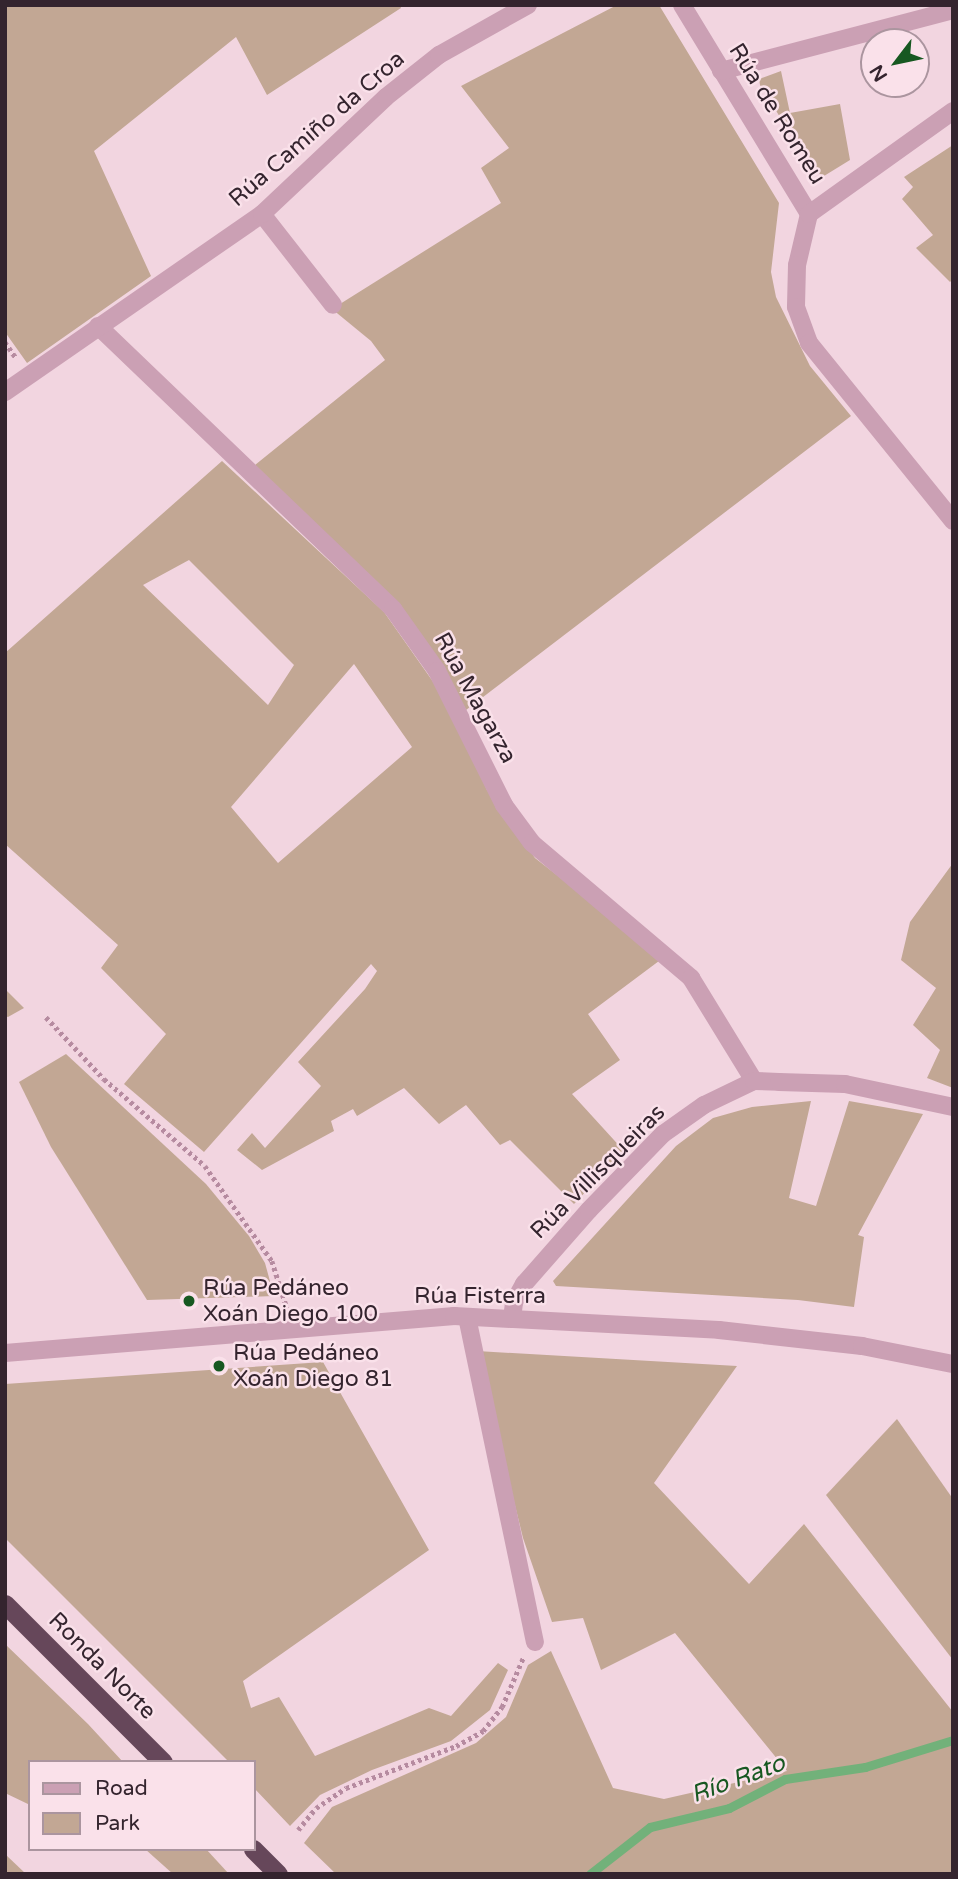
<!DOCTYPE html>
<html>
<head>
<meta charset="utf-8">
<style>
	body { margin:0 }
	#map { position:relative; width:958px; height:1879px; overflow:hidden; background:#f2d5e0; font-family:"Varela Round",sans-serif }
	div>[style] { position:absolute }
	.green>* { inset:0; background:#c2a794 }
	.stream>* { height:9px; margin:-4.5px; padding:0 4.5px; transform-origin:4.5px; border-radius:4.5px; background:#72b17a }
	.path>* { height:4.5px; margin-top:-2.25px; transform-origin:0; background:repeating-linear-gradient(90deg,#b68ba0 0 3.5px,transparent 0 7px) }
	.minor>* { height:18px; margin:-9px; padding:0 9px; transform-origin:9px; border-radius:9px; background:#cba0b4 }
	.trunk>* { height:19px; margin:-9.5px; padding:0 9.5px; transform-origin:9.5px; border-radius:9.5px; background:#66475a }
	.dots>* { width:19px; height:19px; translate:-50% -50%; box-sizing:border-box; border:4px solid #fae1ea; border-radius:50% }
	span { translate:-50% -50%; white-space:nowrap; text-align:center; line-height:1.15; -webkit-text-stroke:5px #fae1ea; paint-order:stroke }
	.street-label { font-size:23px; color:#34242e }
	.poi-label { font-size:23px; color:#34242e }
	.left { translate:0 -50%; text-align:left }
	.water-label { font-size:24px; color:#175821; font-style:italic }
	.frame { position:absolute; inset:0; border:7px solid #34242e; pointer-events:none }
	.legend { position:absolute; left:28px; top:1760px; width:228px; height:91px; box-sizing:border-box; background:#fae1ea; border:2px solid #ab959f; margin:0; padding:9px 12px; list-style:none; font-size:21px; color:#34242e }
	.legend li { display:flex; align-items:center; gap:14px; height:35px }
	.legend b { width:35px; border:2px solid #ab959f }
	.north { position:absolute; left:860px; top:28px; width:70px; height:70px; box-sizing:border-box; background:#fae1ea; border:2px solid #ab959f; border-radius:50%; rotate:238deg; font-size:19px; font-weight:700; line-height:28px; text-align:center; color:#34242e }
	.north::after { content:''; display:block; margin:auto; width:24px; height:32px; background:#175821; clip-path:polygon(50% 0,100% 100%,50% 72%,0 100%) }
</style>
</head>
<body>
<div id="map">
	<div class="green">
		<div style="clip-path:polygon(5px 5px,400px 5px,401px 8px,267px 95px,236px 37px,94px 151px,151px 276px,27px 363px,5px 332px)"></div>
		<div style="clip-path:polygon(617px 5px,659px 5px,779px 203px,771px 272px,776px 297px,810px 366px,851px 416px,466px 710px,435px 654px,255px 465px,385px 360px,371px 341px,332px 309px,501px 203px,481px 168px,509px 148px,461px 86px)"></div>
		<div style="clip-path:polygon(781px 71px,790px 113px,840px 104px,850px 160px,824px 176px,813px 170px,760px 85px,759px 79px)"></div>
		<div style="clip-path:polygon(953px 145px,953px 279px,950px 282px,916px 248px,933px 235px,902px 199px,913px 187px,904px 177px)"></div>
		<div style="clip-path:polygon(evenodd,222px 461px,384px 612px,448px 703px,487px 790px,535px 858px,663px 958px,588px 1014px,620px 1060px,572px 1094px,624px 1151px,574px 1204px,510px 1140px,500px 1145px,466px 1105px,439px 1124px,404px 1088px,357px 1116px,353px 1109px,331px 1121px,334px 1131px,262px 1170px,237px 1150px,252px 1133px,265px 1148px,321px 1086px,298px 1062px,365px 989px,377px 971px,371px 964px,204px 1152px,124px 1084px,166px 1034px,101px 968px,118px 945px,5px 844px,5px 653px,222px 461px,189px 560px,294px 665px,268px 705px,143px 585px,189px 560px,222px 461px,354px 664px,412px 747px,278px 863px,231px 807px,354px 664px)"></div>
		<div style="clip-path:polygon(953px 863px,953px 1088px,927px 1078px,940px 1050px,913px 1025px,936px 988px,901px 960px,910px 922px)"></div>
		<div style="clip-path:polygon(5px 989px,24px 1008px,8px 1017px,5px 1016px)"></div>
		<div style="clip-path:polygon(66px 1054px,206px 1184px,249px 1236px,265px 1263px,274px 1296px,147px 1300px,51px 1147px,19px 1082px)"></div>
		<div style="clip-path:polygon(811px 1101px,789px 1198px,816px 1206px,849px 1101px,923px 1114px,858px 1235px,864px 1237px,854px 1307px,798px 1300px,556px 1286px,553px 1281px,676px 1146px,713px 1118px,752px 1107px)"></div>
		<div style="clip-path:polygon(477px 1351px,737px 1366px,654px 1483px,749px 1584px,804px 1524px,953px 1712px,953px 1874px,336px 1874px,304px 1843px,332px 1807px,476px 1743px,506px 1717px,528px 1665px,551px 1651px,613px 1788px,664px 1799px,787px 1771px,675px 1633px,601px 1670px,583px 1618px,552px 1622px,523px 1538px)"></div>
		<div style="clip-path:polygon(323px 1362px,429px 1550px,243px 1681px,251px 1708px,279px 1697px,315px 1756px,429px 1708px,451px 1716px,498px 1663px,508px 1670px,490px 1710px,451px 1741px,372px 1770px,320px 1795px,290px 1826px,254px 1788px,254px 1762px,229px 1762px,5px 1538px,5px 1384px)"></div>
		<div style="clip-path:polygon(897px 1419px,953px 1499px,953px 1660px,826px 1495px)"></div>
		<div style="clip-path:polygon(5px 1644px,88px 1724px,123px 1762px,30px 1762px,30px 1805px,5px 1793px)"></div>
		<div style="clip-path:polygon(145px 1849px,206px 1849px,229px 1874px,173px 1874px)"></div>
		<div style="clip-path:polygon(5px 1854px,26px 1874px,5px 1874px)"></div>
	</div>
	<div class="stream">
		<div style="left:590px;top:1874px;width:76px;rotate:-38.1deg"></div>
		<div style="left:650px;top:1827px;width:81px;rotate:-13.5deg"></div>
		<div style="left:729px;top:1808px;width:63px;rotate:-27.4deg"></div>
		<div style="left:785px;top:1779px;width:81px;rotate:-8.5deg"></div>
		<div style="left:865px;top:1767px;width:92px;rotate:-17.1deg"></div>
	</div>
	<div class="path">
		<div style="left:5px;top:342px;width:19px;rotate:55deg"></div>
		<div style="left:46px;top:1017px;width:85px;rotate:46.9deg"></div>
		<div style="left:104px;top:1079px;width:133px;rotate:40.7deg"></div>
		<div style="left:205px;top:1166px;width:116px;rotate:54.8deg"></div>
		<div style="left:272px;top:1261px;width:49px;rotate:72.3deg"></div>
		<div style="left:298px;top:1830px;width:28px;rotate:-51deg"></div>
		<div style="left:316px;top:1808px;width:36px;rotate:-34deg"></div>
		<div style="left:346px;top:1788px;width:118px;rotate:-20.9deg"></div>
		<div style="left:456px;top:1746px;width:31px;rotate:-29deg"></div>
		<div style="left:483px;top:1731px;width:31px;rotate:-52deg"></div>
		<div style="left:502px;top:1707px;width:53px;rotate:-66.8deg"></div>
	</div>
	<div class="minor">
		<div style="left:682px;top:5px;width:245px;rotate:58.7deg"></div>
		<div style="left:809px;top:214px;width:52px;rotate:103.2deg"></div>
		<div style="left:797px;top:265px;width:42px;rotate:91.4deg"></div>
		<div style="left:796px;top:307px;width:38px;rotate:70deg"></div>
		<div style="left:809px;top:343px;width:229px;rotate:51deg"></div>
		<div style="left:721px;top:71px;width:240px;rotate:-14.7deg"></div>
		<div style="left:262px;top:214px;width:115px;rotate:52deg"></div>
		<div style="left:809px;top:214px;width:177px;rotate:-35.6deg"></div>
		<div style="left:98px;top:326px;width:409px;rotate:43.8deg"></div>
		<div style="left:393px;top:609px;width:76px;rotate:54.6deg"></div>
		<div style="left:437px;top:671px;width:150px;rotate:63.4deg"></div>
		<div style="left:504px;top:805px;width:47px;rotate:53.6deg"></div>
		<div style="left:532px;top:843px;width:209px;rotate:40.3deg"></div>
		<div style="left:691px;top:978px;width:121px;rotate:58.5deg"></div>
		<div style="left:5px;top:392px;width:313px;rotate:-34.7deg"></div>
		<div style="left:262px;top:214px;width:170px;rotate:-43.3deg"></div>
		<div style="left:386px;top:97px;width:68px;rotate:-38.4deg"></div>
		<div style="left:439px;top:55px;width:102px;rotate:-29.3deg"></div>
		<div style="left:467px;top:1317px;width:332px;rotate:78.2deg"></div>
		<div style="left:512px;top:1319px;width:17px;rotate:-83deg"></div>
		<div style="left:514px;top:1302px;width:21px;rotate:-61deg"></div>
		<div style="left:524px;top:1284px;width:98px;rotate:-48.7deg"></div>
		<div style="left:589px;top:1210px;width:106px;rotate:-45.8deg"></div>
		<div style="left:663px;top:1134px;width:50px;rotate:-35.3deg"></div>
		<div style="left:704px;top:1105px;width:55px;rotate:-25.6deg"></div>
		<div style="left:754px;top:1081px;width:25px;rotate:2deg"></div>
		<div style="left:779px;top:1082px;width:66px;rotate:1.7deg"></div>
		<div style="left:845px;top:1084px;width:110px;rotate:12deg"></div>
		<div style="left:5px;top:1353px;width:451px;rotate:-4.7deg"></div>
		<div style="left:454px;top:1316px;width:265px;rotate:3deg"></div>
		<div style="left:719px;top:1330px;width:144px;rotate:6.4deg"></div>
		<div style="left:862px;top:1346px;width:93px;rotate:11.2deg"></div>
	</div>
	<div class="trunk">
		<div style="left:5px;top:1604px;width:223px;rotate:45deg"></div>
		<div style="left:253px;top:1849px;width:35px;rotate:45deg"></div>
	</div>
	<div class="dots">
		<div style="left:189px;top:1301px;background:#175821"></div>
		<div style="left:219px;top:1366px;background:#175821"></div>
	</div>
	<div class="street-label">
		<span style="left:777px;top:114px;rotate:58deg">Rúa de Romeu</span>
		<span style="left:317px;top:129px;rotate:-41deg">Rúa Camiño da Croa</span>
		<span style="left:475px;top:698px;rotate:61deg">Rúa Magarza</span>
		<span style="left:598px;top:1172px;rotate:-45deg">Rúa Villisqueiras</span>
		<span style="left:480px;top:1296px">Rúa Fisterra</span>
		<span style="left:102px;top:1666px;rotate:45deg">Ronda Norte</span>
	</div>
	<div class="poi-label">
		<span class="left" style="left:203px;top:1301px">Rúa Pedáneo<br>Xoán Diego 100</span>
		<span class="left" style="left:233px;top:1366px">Rúa Pedáneo<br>Xoán Diego 81</span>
	</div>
	<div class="water-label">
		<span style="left:738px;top:1779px;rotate:-20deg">Río Rato</span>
	</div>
	<div class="frame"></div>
	<ul class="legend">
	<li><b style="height:9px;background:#cba0b4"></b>Road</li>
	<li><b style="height:19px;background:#c2a794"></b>Park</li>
	</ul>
	<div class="north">N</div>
</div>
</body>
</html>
